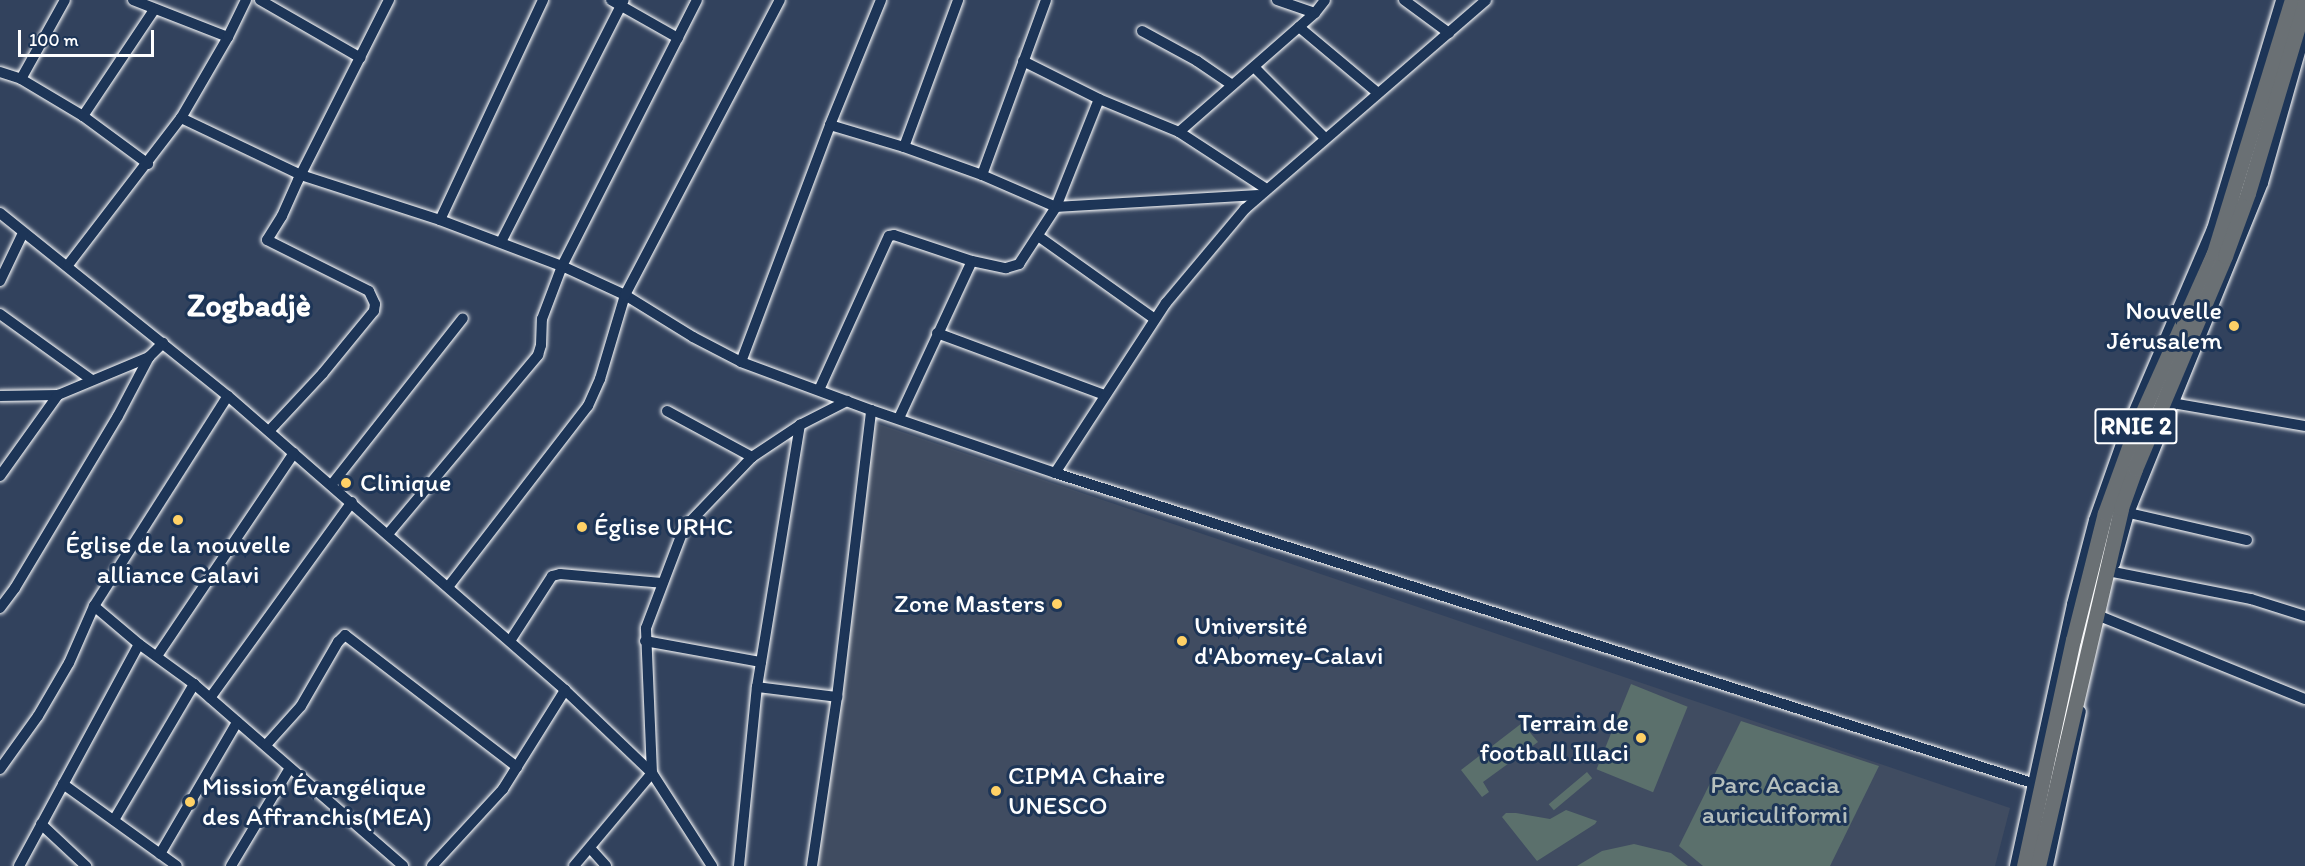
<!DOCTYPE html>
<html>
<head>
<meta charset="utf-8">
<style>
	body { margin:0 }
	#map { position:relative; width:2305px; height:866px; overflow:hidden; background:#32425d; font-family:Itim,sans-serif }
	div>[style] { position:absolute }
	.built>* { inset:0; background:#404c61 }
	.green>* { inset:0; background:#5b706c; transform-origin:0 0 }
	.roads { filter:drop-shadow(0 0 2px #fff) drop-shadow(0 0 2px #fff) }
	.minor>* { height:10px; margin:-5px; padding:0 5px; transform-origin:5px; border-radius:5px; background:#1d3557 }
	.highway>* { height:15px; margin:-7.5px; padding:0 7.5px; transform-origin:7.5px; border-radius:7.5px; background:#6a7074 }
	.dots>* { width:16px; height:16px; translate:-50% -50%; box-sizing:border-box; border:3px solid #1d3557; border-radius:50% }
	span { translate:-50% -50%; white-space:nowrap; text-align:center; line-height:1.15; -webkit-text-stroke:6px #1d3557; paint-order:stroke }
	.shield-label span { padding:2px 4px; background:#1d3557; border:2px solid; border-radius:4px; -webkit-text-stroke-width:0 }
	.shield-label { font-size:24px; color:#fff; font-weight:700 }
	.poi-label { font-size:26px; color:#fff }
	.right { translate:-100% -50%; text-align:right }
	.left { translate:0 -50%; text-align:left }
	.park-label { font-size:26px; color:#b5bfbd }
	.district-label { font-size:32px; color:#fff; font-weight:700 }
	.scale { position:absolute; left:18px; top:30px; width:136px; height:27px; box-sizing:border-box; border:3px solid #fff; border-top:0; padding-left:8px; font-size:18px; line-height:21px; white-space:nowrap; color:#fff; -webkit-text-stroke:4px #1d3557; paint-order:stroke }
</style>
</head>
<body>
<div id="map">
	<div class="built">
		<div style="clip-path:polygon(873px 422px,2010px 808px,1995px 866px,814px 866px)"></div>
	</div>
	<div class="green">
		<div style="left:1631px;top:684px;width:61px;height:92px;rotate:22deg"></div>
		<div style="clip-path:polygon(1741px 721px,1879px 766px,1830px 866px,1703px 866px,1679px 846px)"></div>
		<div style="clip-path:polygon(1522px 723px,1538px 742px,1483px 782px,1489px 792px,1482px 797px,1461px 770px)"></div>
		<div style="left:1587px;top:772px;width:8px;height:50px;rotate:50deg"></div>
		<div style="clip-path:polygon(1566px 810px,1597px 821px,1595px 824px,1537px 861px,1502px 817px,1506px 813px,1516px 813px,1550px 819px)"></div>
		<div style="clip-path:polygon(1634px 844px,1671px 853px,1688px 866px,1577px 866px,1602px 851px)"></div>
	</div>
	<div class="roads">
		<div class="minor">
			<div style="left:133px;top:0;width:102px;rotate:21.3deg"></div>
			<div style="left:260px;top:0;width:116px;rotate:29.9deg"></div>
			<div style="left:611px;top:0;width:77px;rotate:29.6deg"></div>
			<div style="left:1277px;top:0;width:40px;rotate:18.9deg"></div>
			<div style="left:1404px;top:0;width:56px;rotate:36.3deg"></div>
			<div style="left:1299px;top:27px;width:103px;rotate:39.9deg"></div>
			<div style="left:1142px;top:31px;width:63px;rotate:28.6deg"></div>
			<div style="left:1197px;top:61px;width:42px;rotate:34.4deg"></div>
			<div style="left:1023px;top:61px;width:85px;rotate:26.6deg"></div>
			<div style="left:1099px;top:99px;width:87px;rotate:22.4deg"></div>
			<div style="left:1179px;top:132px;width:103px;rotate:33.1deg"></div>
			<div style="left:1254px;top:67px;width:100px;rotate:45deg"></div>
			<div style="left:0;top:72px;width:22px;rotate:18deg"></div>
			<div style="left:21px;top:79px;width:72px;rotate:30.8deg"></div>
			<div style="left:83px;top:116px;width:81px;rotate:36.4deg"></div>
			<div style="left:21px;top:79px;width:90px;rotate:-60.9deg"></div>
			<div style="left:83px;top:116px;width:128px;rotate:-56.2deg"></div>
			<div style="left:181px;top:118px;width:133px;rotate:25.4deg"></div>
			<div style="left:301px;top:175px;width:146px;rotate:17.9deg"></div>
			<div style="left:440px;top:220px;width:130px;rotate:20.7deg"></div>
			<div style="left:562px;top:266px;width:69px;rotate:24.7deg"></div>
			<div style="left:625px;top:295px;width:80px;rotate:31.7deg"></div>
			<div style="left:693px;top:337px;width:54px;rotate:27.5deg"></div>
			<div style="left:741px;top:362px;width:139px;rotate:20.3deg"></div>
			<div style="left:871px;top:410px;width:194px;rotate:18.9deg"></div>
			<div style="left:1055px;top:473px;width:1025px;rotate:17.6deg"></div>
			<div style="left:830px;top:125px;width:77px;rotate:16.6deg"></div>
			<div style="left:904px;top:147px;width:83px;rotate:19.7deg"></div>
			<div style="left:982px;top:175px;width:81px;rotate:23.4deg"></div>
			<div style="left:1056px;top:207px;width:202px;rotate:-3.4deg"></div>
			<div style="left:1179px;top:132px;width:181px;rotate:-41.2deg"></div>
			<div style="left:1315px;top:13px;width:16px;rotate:-52deg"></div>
			<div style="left:904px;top:147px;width:157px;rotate:-69.8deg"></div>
			<div style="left:982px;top:175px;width:186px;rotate:-69.9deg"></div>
			<div style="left:0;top:213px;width:292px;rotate:38.8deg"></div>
			<div style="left:228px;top:396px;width:447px;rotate:41.1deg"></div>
			<div style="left:565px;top:690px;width:120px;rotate:43.7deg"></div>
			<div style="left:652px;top:773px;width:111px;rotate:57.2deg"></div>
			<div style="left:440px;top:220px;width:243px;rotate:-64.9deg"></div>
			<div style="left:1038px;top:236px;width:143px;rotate:35.4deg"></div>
			<div style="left:501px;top:242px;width:271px;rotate:-63.1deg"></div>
			<div style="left:68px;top:265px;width:185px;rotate:-52.5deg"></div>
			<div style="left:181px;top:118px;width:94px;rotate:-59.9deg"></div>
			<div style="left:228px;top:37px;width:41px;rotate:-64.1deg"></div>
			<div style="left:0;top:281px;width:53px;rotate:-64.4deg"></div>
			<div style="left:0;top:314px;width:113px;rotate:35.7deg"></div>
			<div style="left:937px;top:333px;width:179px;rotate:20.3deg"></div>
			<div style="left:741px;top:362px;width:253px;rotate:-69.4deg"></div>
			<div style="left:830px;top:125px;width:135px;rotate:-67.8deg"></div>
			<div style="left:819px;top:390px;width:169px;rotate:-65.6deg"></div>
			<div style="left:889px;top:236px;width:5px;rotate:-11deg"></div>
			<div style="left:894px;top:235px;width:82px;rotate:18.4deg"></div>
			<div style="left:972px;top:261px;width:35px;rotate:12deg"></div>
			<div style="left:1006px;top:268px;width:14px;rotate:-17deg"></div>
			<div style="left:1019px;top:264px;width:68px;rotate:-57deg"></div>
			<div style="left:1056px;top:207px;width:116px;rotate:-68.3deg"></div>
			<div style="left:0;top:396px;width:58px;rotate:-1deg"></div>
			<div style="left:58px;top:395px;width:99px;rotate:-22.7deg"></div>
			<div style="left:149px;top:357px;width:20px;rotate:-45deg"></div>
			<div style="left:2172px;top:403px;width:135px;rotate:9.8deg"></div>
			<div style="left:667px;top:411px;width:97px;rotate:28.4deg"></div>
			<div style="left:899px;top:418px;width:173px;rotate:-65.1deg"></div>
			<div style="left:269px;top:431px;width:79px;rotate:-47deg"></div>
			<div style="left:323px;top:373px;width:80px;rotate:-50.6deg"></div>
			<div style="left:374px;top:311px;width:7px;rotate:-82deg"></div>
			<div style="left:375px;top:304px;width:14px;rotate:-115deg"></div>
			<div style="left:369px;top:291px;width:114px;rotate:-153.4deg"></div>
			<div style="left:267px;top:240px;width:28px;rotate:-58deg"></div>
			<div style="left:282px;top:216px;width:39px;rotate:-66deg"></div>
			<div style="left:298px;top:180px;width:202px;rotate:-63.2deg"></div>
			<div style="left:1055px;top:473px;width:203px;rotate:-56.9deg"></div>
			<div style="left:1166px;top:303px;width:123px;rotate:-50deg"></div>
			<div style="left:1245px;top:209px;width:319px;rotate:-40.9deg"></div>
			<div style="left:0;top:476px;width:100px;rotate:-54.4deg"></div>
			<div style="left:332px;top:484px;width:211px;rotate:-51.7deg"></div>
			<div style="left:2129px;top:513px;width:121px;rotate:12.9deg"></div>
			<div style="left:388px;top:534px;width:234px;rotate:-50deg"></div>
			<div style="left:538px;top:355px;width:10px;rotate:-73deg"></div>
			<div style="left:541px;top:345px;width:26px;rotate:-88deg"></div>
			<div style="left:542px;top:319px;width:57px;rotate:-69.3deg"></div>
			<div style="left:562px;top:266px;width:298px;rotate:-63.1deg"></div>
			<div style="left:2115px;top:564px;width:53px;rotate:-74.6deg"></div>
			<div style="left:2129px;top:513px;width:356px;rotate:-67.9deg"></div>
			<div style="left:2263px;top:183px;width:154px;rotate:-74.2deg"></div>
			<div style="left:2113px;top:572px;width:141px;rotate:11.1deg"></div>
			<div style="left:2251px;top:599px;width:57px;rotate:17.5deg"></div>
			<div style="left:448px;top:587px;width:229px;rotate:-52.3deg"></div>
			<div style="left:588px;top:406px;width:30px;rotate:-66deg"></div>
			<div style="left:600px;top:379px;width:88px;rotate:-73.4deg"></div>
			<div style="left:625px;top:295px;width:333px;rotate:-62.3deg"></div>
			<div style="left:94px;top:606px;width:59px;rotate:40.2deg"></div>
			<div style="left:139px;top:644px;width:68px;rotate:36deg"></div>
			<div style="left:194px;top:684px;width:277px;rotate:41deg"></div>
			<div style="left:0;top:608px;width:25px;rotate:-53deg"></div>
			<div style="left:15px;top:588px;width:200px;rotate:-59.1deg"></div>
			<div style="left:118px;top:416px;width:67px;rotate:-62.3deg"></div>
			<div style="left:2102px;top:617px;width:219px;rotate:22deg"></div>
			<div style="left:510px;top:641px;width:77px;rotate:-57.1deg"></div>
			<div style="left:552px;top:576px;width:8px;rotate:-14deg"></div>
			<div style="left:560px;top:574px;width:102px;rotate:5deg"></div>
			<div style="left:645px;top:641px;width:118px;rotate:10.3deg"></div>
			<div style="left:157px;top:656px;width:245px;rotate:-56deg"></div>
			<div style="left:757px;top:687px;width:81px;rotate:7.1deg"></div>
			<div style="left:210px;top:698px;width:242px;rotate:-54.1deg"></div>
			<div style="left:266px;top:745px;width:52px;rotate:-48.1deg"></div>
			<div style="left:301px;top:706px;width:74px;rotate:-60deg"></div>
			<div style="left:338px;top:642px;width:10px;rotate:-45deg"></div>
			<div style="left:345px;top:635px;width:217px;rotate:37.5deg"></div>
			<div style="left:0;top:769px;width:65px;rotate:-54.4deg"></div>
			<div style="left:38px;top:716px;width:61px;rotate:-59.7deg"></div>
			<div style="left:69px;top:663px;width:62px;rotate:-66.3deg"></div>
			<div style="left:94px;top:606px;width:249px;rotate:-57.5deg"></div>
			<div style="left:63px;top:784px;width:140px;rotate:35.7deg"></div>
			<div style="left:114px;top:820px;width:158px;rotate:-59.5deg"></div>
			<div style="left:41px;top:824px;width:62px;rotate:43deg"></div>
			<div style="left:590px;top:848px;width:24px;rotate:48deg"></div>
			<div style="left:160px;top:854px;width:153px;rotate:-59.7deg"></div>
			<div style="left:19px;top:866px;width:252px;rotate:-61.6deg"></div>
			<div style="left:231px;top:866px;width:114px;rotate:-59deg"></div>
			<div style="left:432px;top:866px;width:105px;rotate:-47.3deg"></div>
			<div style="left:503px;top:789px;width:117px;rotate:-57.9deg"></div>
			<div style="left:574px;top:866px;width:121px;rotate:-50deg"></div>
			<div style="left:652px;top:773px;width:145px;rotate:-92.4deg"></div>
			<div style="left:646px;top:628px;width:107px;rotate:-69.2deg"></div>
			<div style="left:684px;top:528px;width:98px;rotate:-46.2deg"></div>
			<div style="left:752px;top:457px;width:58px;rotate:-33.7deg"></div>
			<div style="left:800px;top:425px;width:53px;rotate:-27.1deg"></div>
			<div style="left:739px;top:866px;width:180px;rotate:-84.3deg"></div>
			<div style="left:757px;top:687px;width:266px;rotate:-80.7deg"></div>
			<div style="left:812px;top:866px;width:171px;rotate:-81.6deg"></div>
			<div style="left:837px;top:697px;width:289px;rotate:-83.2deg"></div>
			<div style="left:2015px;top:866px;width:268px;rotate:-77.7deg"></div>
			<div style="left:2072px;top:604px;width:87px;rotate:-75.3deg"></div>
			<div style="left:2094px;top:520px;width:99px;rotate:-70.5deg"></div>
			<div style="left:2127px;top:427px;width:215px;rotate:-66.8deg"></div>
			<div style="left:2212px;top:229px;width:239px;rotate:-73.2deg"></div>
			<div style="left:2048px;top:866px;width:158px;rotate:-78deg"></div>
		</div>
		<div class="highway">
			<div style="left:2024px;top:866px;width:231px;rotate:-77.8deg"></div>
			<div style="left:2073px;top:640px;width:131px;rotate:-75.9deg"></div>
			<div style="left:2105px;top:513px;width:94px;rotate:-70deg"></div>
			<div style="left:2137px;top:425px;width:188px;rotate:-65.9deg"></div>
			<div style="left:2214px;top:253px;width:265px;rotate:-72.9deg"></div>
			<div style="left:2038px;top:866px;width:367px;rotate:-76.9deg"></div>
			<div style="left:2121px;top:508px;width:41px;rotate:-70.3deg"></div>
			<div style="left:2135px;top:469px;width:231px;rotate:-67.1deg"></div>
			<div style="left:2225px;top:256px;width:67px;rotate:-69.9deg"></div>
			<div style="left:2248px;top:193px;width:198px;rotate:-73.3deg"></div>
		</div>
	</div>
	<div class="dots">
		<div style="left:2234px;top:326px;background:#ffd166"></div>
		<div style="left:346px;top:483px;background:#ffd166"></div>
		<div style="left:178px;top:520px;background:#ffd166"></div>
		<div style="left:582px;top:527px;background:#ffd166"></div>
		<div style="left:1057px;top:604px;background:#ffd166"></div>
		<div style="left:1182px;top:641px;background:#ffd166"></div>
		<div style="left:1641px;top:738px;background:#ffd166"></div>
		<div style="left:996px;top:791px;background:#ffd166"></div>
		<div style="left:190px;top:802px;background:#ffd166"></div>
	</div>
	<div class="shield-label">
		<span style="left:2136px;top:426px">RNIE 2</span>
	</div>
	<div class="poi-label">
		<span class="right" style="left:2222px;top:326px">Nouvelle<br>Jérusalem</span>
		<span class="left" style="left:360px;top:483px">Clinique</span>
		<span class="left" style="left:594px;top:527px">Église URHC</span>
		<span style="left:178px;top:560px">Église de la nouvelle<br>alliance Calavi</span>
		<span class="right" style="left:1045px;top:604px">Zone Masters</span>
		<span class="left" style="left:1194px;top:641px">Université<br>d'Abomey-Calavi</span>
		<span class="right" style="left:1629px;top:738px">Terrain de<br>football Illaci</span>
		<span class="left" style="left:1008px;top:791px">CIPMA Chaire<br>UNESCO</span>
		<span class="left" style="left:202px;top:802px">Mission Évangélique<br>des Affranchis(MEA)</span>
	</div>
	<div class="park-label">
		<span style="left:1775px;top:800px">Parc Acacia<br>auriculiformi</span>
	</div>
	<div class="district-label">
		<span style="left:249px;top:305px">Zogbadjè</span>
	</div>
	<div class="scale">100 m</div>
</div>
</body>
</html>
